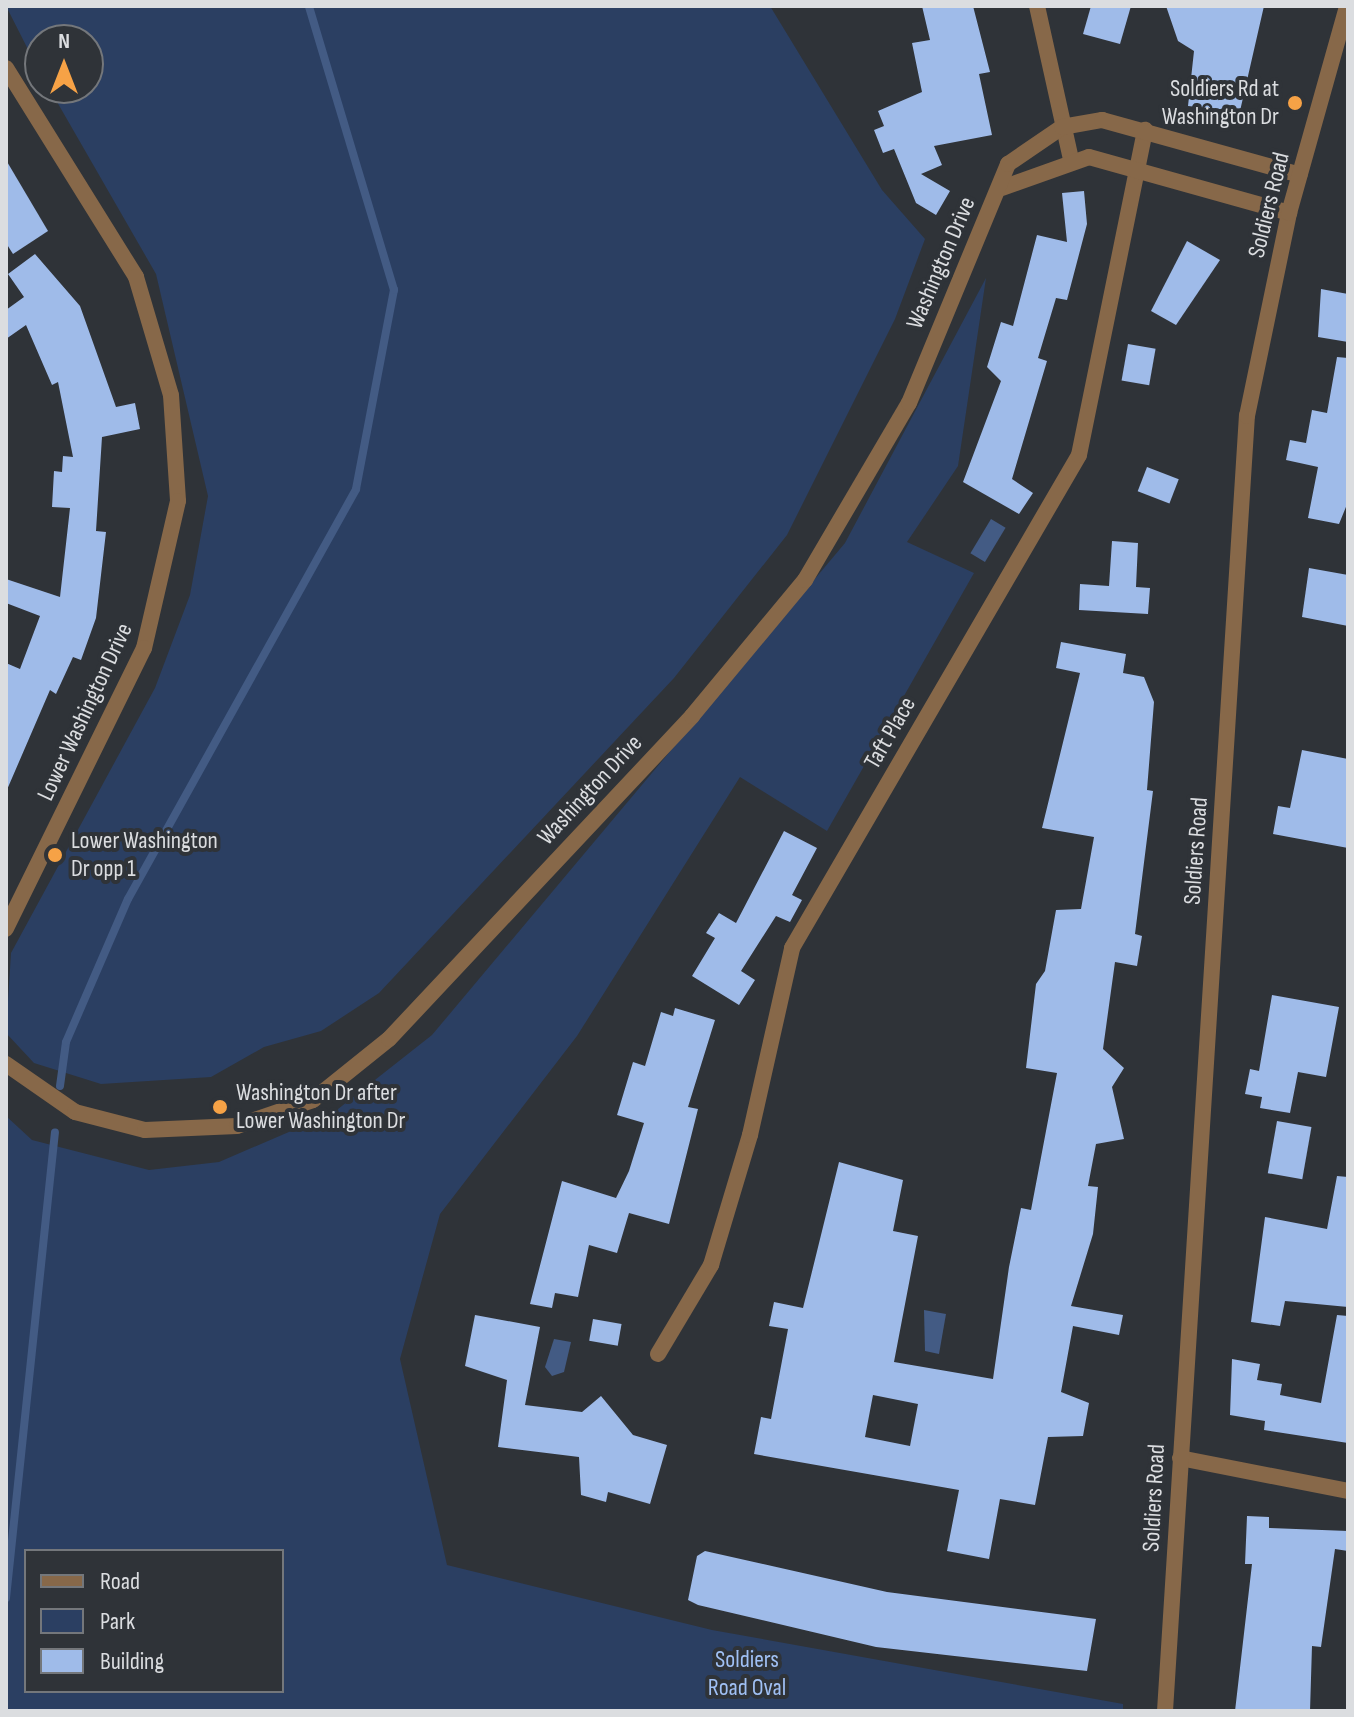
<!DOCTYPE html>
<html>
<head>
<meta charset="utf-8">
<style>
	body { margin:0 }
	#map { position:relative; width:1354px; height:1717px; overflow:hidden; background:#2f3338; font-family:"Sofia Sans Condensed",sans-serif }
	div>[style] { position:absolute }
	.green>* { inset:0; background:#2b3f62 }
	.water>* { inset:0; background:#435b84; transform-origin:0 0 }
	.stream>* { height:8px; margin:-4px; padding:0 4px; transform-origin:4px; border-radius:4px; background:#435b84 }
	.building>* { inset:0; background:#9fbbe9; transform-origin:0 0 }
	.minor>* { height:16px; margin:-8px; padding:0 8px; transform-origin:8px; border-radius:8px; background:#876849 }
	.tertiary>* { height:16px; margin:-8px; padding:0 8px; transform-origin:8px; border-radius:8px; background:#876849 }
	.dots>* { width:22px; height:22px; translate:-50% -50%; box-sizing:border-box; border:4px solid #2f3338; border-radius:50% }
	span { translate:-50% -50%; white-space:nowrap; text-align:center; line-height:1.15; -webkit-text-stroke:8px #2f3338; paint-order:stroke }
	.poi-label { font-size:24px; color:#dbdde0 }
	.right { translate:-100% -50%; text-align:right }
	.left { translate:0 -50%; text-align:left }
	.street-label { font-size:24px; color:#dbdde0 }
	.park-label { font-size:24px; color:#a0c0f4 }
	.frame { position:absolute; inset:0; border:8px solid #dbdde0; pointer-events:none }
	.legend { position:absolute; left:24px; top:1549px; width:260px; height:144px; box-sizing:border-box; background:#2f3338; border:2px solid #74777b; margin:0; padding:10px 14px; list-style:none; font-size:24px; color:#dbdde0 }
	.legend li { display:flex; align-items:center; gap:16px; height:40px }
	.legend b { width:40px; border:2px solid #74777b }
	.north { position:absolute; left:24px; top:24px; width:80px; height:80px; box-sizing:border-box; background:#2f3338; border:2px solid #74777b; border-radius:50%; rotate:0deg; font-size:22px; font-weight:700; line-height:32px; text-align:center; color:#dbdde0 }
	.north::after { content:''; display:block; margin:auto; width:28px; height:36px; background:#f6a246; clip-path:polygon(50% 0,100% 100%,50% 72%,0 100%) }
</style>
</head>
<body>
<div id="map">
	<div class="green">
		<div style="clip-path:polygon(6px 6px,770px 6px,882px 190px,925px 239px,895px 319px,787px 535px,674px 678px,379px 993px,321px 1031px,264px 1047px,211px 1077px,101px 1084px,34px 1063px,6px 1033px,11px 953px,155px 688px,190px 595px,208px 496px,156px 274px,49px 88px,88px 88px,88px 40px,40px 40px,40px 73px)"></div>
		<div style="clip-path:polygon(evenodd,986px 278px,958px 466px,907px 542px,974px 573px,827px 831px,740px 777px,577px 1036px,440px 1214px,400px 1359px,447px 1565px,712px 1630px,1123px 1704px,1123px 1711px,6px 1711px,6px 1116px,32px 1140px,149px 1170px,219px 1162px,333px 1113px,432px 1035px,845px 543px,986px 278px,26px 1551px,282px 1551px,282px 1691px,26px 1691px,26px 1551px)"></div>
	</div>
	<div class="water">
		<div style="left:991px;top:519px;width:17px;height:40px;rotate:31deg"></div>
		<div style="clip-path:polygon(924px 1310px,946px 1314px,939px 1354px,925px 1351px)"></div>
		<div style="clip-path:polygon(554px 1339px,571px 1342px,564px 1372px,552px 1376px,545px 1367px)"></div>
	</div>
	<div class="stream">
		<div style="left:60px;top:1086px;width:44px;rotate:-82.2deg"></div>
		<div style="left:66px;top:1042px;width:156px;rotate:-66.6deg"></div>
		<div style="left:128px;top:899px;width:469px;rotate:-60.9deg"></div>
		<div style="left:356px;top:489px;width:203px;rotate:-79.2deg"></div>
		<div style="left:394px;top:290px;width:296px;rotate:-106.7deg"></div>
		<div style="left:6px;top:1598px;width:468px;rotate:-84deg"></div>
	</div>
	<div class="building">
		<div style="clip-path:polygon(922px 6px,973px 6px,990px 72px,979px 74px,992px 135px,934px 146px,942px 165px,921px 174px,950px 191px,936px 215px,916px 203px,894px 149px,883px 153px,874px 130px,884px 126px,878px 111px,922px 92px,912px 43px,930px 40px)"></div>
		<div style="clip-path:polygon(1091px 6px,1131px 6px,1120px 44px,1083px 34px)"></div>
		<div style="clip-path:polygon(1166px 6px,1264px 6px,1240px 111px,1188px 106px,1194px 51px,1178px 41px)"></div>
		<div style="clip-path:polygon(6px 160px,48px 231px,13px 254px,6px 243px)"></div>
		<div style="clip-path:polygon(1084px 191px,1087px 224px,1067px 300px,1056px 298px,1038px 358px,1047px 361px,1012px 479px,1033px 493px,1019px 514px,963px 482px,1001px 381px,987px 367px,1001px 322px,1013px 326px,1037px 235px,1067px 242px,1062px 193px)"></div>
		<div style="clip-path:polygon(1187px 241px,1220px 260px,1176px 325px,1151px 311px)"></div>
		<div style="clip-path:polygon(35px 254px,80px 306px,116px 407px,135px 403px,140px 429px,102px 437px,96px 531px,106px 532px,96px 618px,81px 660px,73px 657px,56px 694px,50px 690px,6px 792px,6px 663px,20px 669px,40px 616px,6px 603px,6px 579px,60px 597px,70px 508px,52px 507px,54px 471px,62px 472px,63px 456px,73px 457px,58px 382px,52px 385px,26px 325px,6px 339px,6px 310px,24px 297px,8px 274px)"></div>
		<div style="clip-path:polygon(1321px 289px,1348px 294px,1348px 342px,1318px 337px)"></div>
		<div style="left:1128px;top:344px;width:28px;height:37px;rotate:10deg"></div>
		<div style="clip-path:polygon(1337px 357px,1348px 358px,1348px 502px,1339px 524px,1308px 518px,1318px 467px,1286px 460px,1290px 440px,1306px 443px,1312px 410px,1327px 413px)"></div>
		<div style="left:1147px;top:467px;width:34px;height:26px;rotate:21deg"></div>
		<div style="clip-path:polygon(1112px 541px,1138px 543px,1136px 587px,1150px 588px,1148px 614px,1079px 610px,1080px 584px,1109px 586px)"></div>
		<div style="clip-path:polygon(1309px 568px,1348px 575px,1348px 626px,1302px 617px)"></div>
		<div style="clip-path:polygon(evenodd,1061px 642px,1126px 654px,1123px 673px,1144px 677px,1154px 702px,1147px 790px,1153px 791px,1135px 934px,1142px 936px,1137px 966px,1115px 962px,1103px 1049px,1124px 1068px,1112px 1087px,1124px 1139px,1096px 1144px,1088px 1186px,1098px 1187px,1093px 1234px,1071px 1306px,1123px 1315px,1119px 1335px,1073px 1326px,1061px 1392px,1089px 1403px,1083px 1436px,1048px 1437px,1035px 1505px,1000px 1499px,989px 1559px,947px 1551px,959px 1490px,754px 1454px,761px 1417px,771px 1419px,788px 1329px,769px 1326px,774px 1302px,803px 1308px,839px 1162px,903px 1180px,893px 1231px,918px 1236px,894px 1362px,993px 1379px,1009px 1267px,1021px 1208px,1031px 1210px,1057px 1073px,1026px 1068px,1036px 984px,1045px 971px,1056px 910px,1081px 909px,1094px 837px,1042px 828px,1080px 673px,1056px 668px,1061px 642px,873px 1395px,918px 1404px,910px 1446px,865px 1437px,873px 1395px)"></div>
		<div style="clip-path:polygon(1302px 750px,1348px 759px,1348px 848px,1273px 834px,1278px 806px,1290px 808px)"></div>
		<div style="clip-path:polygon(784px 831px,817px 848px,792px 895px,802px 900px,790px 922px,776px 916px,741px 971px,755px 980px,739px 1005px,692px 976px,715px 938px,706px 933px,719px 913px,736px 923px)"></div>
		<div style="clip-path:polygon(1272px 995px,1339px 1007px,1326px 1077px,1298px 1072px,1290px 1113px,1260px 1108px,1262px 1097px,1245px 1094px,1250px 1069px,1259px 1071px)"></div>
		<div style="clip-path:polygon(675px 1008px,715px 1020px,688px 1107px,698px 1109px,669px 1224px,629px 1213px,617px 1253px,589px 1245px,578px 1297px,555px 1293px,552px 1308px,530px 1304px,562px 1181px,616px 1198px,629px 1171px,644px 1123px,617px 1115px,633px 1062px,645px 1066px,661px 1012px,673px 1016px)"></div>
		<div style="left:1277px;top:1121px;width:35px;height:53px;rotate:10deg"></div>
		<div style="clip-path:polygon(1337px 1176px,1348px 1177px,1348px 1307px,1285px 1301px,1280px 1326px,1251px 1322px,1265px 1217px,1327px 1229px)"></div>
		<div style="clip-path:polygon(475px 1315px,540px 1327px,525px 1405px,582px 1412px,601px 1396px,633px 1435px,667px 1445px,650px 1504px,608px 1492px,606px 1502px,581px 1495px,579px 1457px,498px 1447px,507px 1380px,465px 1366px)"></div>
		<div style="clip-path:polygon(1337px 1315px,1348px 1316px,1348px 1443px,1264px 1430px,1265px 1421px,1230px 1415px,1232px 1359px,1260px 1364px,1257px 1380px,1282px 1384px,1280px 1395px,1321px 1403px)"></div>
		<div style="left:593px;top:1319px;width:29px;height:22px;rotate:10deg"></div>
		<div style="clip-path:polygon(1247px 1516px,1269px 1517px,1269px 1528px,1348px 1531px,1348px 1551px,1335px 1549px,1321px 1647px,1312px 1646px,1310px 1711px,1235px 1711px,1252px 1564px,1245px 1564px)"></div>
		<div style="clip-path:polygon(705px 1551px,887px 1592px,1096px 1619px,1087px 1671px,876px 1647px,698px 1605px,688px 1600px,697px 1556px)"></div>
	</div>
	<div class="minor">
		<div style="left:1037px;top:6px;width:157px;rotate:77.5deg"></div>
		<div style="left:658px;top:1354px;width:104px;rotate:-59.2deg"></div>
		<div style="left:711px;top:1265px;width:136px;rotate:-73.3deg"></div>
		<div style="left:750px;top:1135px;width:192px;rotate:-77.3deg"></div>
		<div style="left:792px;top:948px;width:570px;rotate:-59.79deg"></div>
		<div style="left:1079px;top:455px;width:332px;rotate:-78.5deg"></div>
	</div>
	<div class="tertiary">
		<div style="left:6px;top:68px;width:246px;rotate:58.1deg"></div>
		<div style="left:136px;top:277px;width:123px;rotate:73.5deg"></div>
		<div style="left:171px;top:395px;width:106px;rotate:86.2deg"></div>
		<div style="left:178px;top:501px;width:151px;rotate:103deg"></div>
		<div style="left:144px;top:648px;width:313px;rotate:116.2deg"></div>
		<div style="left:1002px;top:188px;width:92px;rotate:-19.6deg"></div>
		<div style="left:1089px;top:157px;width:208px;rotate:15.6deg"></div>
		<div style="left:6px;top:1064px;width:84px;rotate:34.8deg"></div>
		<div style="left:75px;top:1112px;width:72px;rotate:14.4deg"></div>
		<div style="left:145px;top:1130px;width:92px;rotate:-2.5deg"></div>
		<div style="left:237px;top:1126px;width:80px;rotate:-18.9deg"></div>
		<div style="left:313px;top:1100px;width:97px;rotate:-38.8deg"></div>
		<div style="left:389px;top:1039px;width:443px;rotate:-46.8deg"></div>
		<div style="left:692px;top:716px;width:177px;rotate:-50.3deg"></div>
		<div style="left:805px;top:580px;width:205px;rotate:-59.6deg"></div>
		<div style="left:909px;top:403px;width:259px;rotate:-67.5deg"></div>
		<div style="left:1008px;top:164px;width:65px;rotate:-34.4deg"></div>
		<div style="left:1062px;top:127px;width:41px;rotate:-9.9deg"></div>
		<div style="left:1102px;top:120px;width:205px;rotate:15.5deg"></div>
		<div style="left:1180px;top:1458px;width:171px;rotate:11.1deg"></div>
		<div style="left:1165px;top:1711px;width:1298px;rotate:-86.38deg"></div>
		<div style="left:1247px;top:416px;width:207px;rotate:-78.3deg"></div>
		<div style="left:1289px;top:213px;width:215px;rotate:-74.3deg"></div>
	</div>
	<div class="dots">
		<div style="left:1295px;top:103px;background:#f6a246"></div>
		<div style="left:55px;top:855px;background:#f6a246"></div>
		<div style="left:220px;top:1107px;background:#f6a246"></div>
	</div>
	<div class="poi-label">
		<span class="right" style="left:1279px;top:103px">Soldiers Rd at<br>Washington Dr</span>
		<span class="left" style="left:71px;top:855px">Lower Washington<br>Dr opp 1</span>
		<span class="left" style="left:236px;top:1107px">Washington Dr after<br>Lower Washington Dr</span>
	</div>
	<div class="street-label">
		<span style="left:1269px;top:205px;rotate:-76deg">Soldiers Road</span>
		<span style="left:941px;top:263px;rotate:-67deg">Washington Drive</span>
		<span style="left:85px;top:712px;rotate:-65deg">Lower Washington Drive</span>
		<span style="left:890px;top:733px;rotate:-60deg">Taft Place</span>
		<span style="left:590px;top:790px;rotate:-47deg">Washington Drive</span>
		<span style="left:1196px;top:851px;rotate:-86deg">Soldiers Road</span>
		<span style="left:1154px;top:1498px;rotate:-87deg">Soldiers Road</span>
	</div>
	<div class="park-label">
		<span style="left:747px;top:1674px">Soldiers<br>Road Oval</span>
	</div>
	<div class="frame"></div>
	<ul class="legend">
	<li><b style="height:10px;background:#876849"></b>Road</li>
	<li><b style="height:22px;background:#2b3f62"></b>Park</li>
	<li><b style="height:22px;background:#9fbbe9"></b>Building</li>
	</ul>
	<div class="north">N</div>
</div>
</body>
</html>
